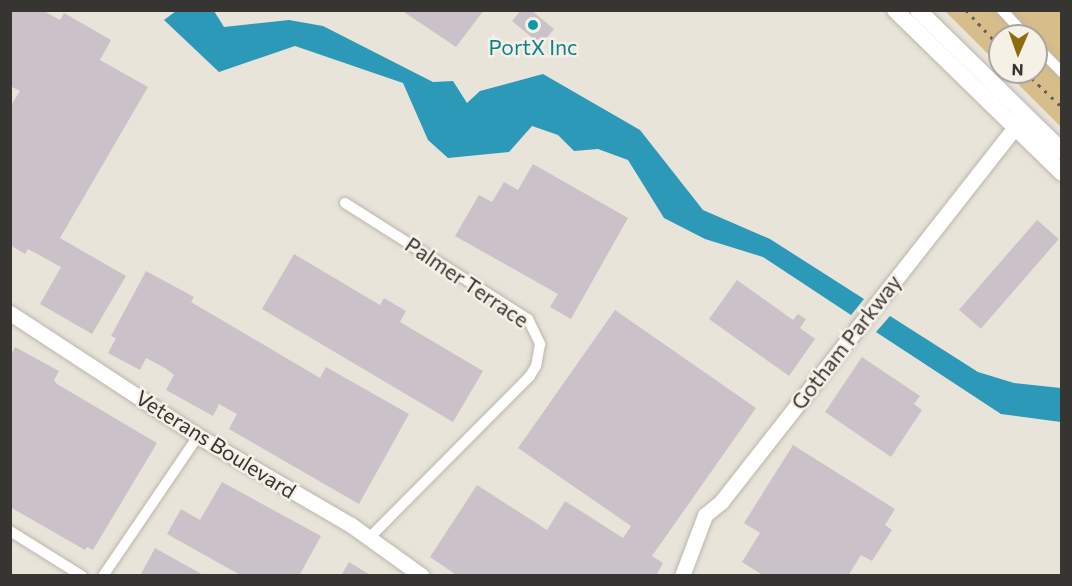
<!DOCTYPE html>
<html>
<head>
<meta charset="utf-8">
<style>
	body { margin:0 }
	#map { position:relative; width:1072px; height:586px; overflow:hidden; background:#e9e4da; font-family:Commissioner,sans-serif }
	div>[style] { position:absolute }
	.green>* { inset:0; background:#d6bd89 }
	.water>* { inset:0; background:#2b99b7 }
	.building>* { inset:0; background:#cbc1c8; transform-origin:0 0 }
	.roads { filter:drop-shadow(0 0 2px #bbb6ac) drop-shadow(0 0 2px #bbb6ac) }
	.street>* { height:10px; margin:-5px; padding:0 5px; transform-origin:5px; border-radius:5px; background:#fff }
	.secondary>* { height:15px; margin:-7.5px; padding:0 7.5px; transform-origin:7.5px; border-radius:7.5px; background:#fff }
	.primary>* { height:16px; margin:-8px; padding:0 8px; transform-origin:8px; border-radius:8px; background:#fff }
	.rail>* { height:3px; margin-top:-1.5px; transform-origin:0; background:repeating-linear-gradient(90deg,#63605b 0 3px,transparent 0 9px) }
	.dots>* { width:16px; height:16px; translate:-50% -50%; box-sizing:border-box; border:3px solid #f6f1e7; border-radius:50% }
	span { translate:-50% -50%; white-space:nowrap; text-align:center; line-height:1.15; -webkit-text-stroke:5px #f6f1e7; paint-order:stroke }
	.culture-label { font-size:21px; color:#0d838f }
	.street-label { font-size:21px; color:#373532 }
	.frame { position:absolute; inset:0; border:12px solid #373532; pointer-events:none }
	.north { position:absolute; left:988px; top:24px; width:60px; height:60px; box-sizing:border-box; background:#f6f1e7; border:2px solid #aaa69f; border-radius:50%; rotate:182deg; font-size:16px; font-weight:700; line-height:24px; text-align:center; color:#373532 }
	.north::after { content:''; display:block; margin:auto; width:21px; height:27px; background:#906b11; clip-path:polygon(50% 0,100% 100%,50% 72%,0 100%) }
</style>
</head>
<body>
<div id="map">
	<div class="green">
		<div style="clip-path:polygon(945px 11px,1061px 11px,1061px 127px,1006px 72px,1036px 72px,1036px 36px,1000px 36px,1000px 66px)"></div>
	</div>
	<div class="water">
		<div style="clip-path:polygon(214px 11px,224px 27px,289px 20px,323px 26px,433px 82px,453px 81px,467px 103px,480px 91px,543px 74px,640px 130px,703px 210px,770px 239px,864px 299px,851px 315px,763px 257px,705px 239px,664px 218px,628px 160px,598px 149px,574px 151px,558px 135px,532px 126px,509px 152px,448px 158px,428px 140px,403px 83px,295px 46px,219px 72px,164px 20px,176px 11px)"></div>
		<div style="clip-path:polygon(890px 316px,978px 372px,1014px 383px,1061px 388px,1061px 422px,1001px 414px,876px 332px)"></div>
	</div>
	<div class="building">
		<div style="clip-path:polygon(10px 10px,42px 10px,60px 20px,64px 13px,111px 40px,100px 60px,148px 87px,60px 238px,126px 276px,92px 334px,40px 304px,61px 267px,28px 249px,25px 254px,10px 245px,10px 107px,20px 91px,10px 86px)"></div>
		<div style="clip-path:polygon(401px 10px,484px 10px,456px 47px)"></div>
		<div style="clip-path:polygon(521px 10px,531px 10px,554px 29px,541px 45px,512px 21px)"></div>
		<div style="clip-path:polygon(533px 164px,628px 218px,571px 319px,550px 307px,558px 294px,455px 236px,479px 195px,492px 202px,504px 182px,518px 190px)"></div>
		<div style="left:1037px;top:220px;width:29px;height:119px;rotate:41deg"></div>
		<div style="clip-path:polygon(294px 254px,380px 305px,384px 298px,406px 311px,400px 322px,483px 371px,453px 422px,262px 309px)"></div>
		<div style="clip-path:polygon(146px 271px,194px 297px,191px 302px,320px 378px,326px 367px,409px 414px,359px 504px,229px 429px,237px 414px,219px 404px,213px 416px,166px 390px,174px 375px,165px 368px,146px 358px,140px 370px,108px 353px,116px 338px,111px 336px)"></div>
		<div style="clip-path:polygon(737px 280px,793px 320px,798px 314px,806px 319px,800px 328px,815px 339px,789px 376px,709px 319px)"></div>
		<div style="clip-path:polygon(615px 310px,756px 408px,652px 556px,663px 563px,656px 576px,458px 576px,430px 557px,477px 485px,547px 530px,565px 501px,623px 538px,631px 526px,518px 448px)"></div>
		<div style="clip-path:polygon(15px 347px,59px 371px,54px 380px,57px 384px,157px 443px,93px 550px,87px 547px,85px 550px,10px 507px,10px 356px)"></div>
		<div style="clip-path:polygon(862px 357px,920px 396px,914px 404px,922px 410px,891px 457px,825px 412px)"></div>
		<div style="clip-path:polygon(793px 445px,895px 509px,885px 525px,892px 530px,872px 561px,861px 555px,848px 576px,764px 576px,742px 562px,760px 533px,744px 523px)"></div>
		<div style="clip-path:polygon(222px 482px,321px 536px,299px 576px,242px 576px,167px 534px,181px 509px,200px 520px)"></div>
		<div style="clip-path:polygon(155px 548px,205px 576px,140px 576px)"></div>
		<div style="clip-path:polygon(349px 562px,372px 576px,341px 576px)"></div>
	</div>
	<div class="roads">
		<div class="street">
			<div style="left:1002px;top:10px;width:35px;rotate:47deg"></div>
			<div style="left:1036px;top:46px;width:37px;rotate:45deg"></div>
			<div style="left:345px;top:203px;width:217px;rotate:32.4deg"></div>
			<div style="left:528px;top:319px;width:28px;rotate:64deg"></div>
			<div style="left:540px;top:344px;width:22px;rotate:100deg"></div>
			<div style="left:536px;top:366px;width:12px;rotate:121deg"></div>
			<div style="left:530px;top:376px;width:228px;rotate:134.8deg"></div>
			<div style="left:10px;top:531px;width:85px;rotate:32deg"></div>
			<div style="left:103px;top:576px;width:169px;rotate:-55.8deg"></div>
		</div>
		<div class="secondary">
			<div style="left:10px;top:313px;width:225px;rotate:33.2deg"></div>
			<div style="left:198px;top:436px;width:177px;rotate:30.2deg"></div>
			<div style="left:351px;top:525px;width:87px;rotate:35.7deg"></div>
			<div style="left:682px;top:576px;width:65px;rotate:-69.3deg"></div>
			<div style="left:705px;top:515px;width:21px;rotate:-39deg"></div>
			<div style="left:721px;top:502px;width:489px;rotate:-51.9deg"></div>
		</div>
		<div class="primary">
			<div style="left:895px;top:10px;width:233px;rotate:44.3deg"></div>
			<div style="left:918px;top:10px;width:202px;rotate:44.4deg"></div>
		</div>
	</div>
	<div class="rail">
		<div style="left:966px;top:10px;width:50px;rotate:47.4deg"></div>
		<div style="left:1025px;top:72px;width:51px;rotate:43.4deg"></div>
	</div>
	<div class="dots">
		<div style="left:533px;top:25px;background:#0f9aa8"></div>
	</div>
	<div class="culture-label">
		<span style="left:533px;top:47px">PortX Inc</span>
	</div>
	<div class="street-label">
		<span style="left:467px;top:282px;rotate:34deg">Palmer Terrace</span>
		<span style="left:846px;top:342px;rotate:-52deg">Gotham Parkway</span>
		<span style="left:216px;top:444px;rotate:32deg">Veterans Boulevard</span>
	</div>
	<div class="frame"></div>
	<div class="north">N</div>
</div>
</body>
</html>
